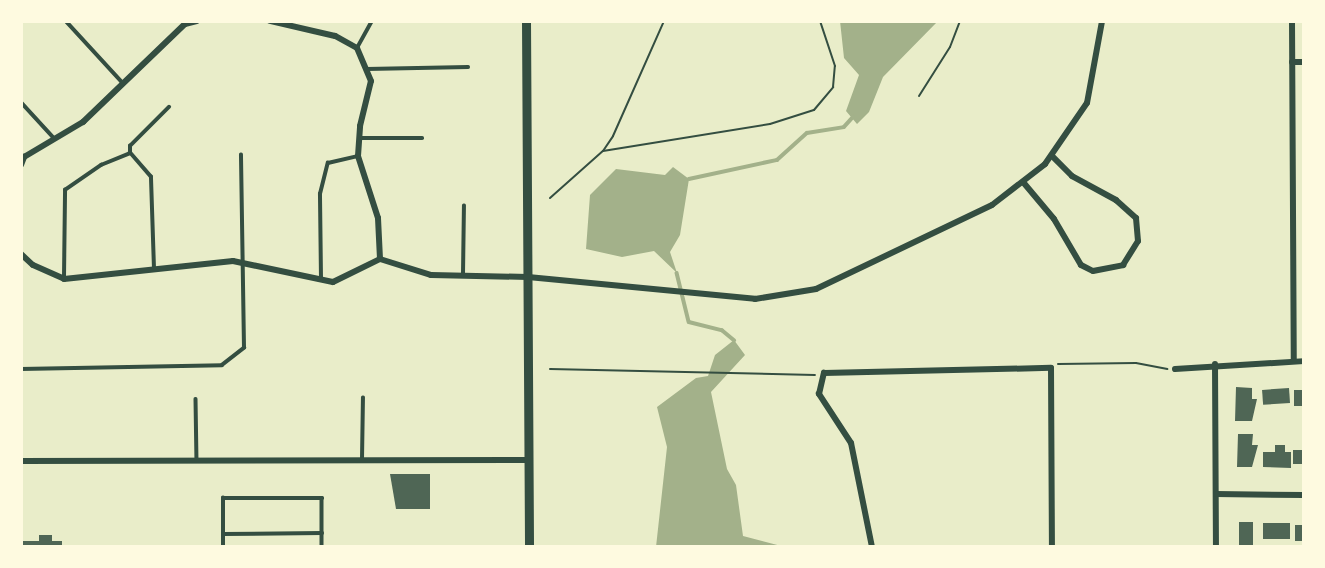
<!DOCTYPE html>
<html>
<head>
<meta charset="utf-8">
<style>
	body { margin:0 }
	#map { position:relative; width:1325px; height:568px; overflow:hidden; background:#e9edc9; font-family:"Fira Sans",sans-serif }
	div>[style] { position:absolute }
	.water>* { inset:0; background:#a3b18a }
	.stream>* { height:3.5px; margin:-1.75px; padding:0 1.75px; transform-origin:1.75px; border-radius:1.75px; background:#a3b18a }
	.building>* { inset:0; background:#4f6655; transform-origin:0 0 }
	.path>* { height:2px; margin:-1px; padding:0 1px; transform-origin:1px; border-radius:1px; background:#344e41 }
	.service>* { height:3.5px; margin:-1.75px; padding:0 1.75px; transform-origin:1.75px; border-radius:1.75px; background:#344e41 }
	.minor>* { height:6px; margin:-3px; padding:0 3px; transform-origin:3px; border-radius:3px; background:#344e41 }
	.secondary>* { height:9px; margin:-4.5px; padding:0 4.5px; transform-origin:4.5px; border-radius:4.5px; background:#344e41 }
	span { translate:-50% -50%; white-space:nowrap; text-align:center; line-height:1.15; -webkit-text-stroke:7px #fefae0; paint-order:stroke }
	.frame { position:absolute; inset:0; border:23px solid #fefae0; pointer-events:none }
</style>
</head>
<body>
<div id="map">
	<div class="water">
		<div style="clip-path:polygon(840px 21px,938px 21px,883px 77px,869px 112px,857px 124px,846px 111px,859px 75px,844px 58px)"></div>
		<div style="clip-path:polygon(673px 167px,689px 179px,680px 235px,670px 252px,677px 273px,654px 251px,622px 257px,586px 249px,590px 195px,616px 169px,665px 175px)"></div>
		<div style="clip-path:polygon(734px 340px,745px 355px,711px 392px,727px 469px,736px 485px,743px 536px,785px 547px,656px 547px,667px 447px,657px 407px,696px 378px,708px 376px,715px 355px)"></div>
	</div>
	<div class="stream">
		<div style="left:689px;top:179px;width:90px;rotate:-12.2deg"></div>
		<div style="left:777px;top:160px;width:40px;rotate:-42deg"></div>
		<div style="left:807px;top:133px;width:37px;rotate:-9deg"></div>
		<div style="left:844px;top:127px;width:13px;rotate:-48deg"></div>
		<div style="left:677px;top:273px;width:50px;rotate:76.2deg"></div>
		<div style="left:689px;top:322px;width:34px;rotate:14deg"></div>
		<div style="left:722px;top:330px;width:16px;rotate:40deg"></div>
	</div>
	<div class="building">
		<div style="clip-path:polygon(1236px 387px,1252px 388px,1252px 399px,1257px 399px,1252px 421px,1235px 421px)"></div>
		<div style="left:1289px;top:388px;width:15px;height:27px;rotate:86deg"></div>
		<div style="left:1304px;top:390px;width:16px;height:10px;rotate:90deg"></div>
		<div style="clip-path:polygon(1238px 434px,1253px 434px,1252px 445px,1258px 445px,1252px 467px,1237px 467px)"></div>
		<div style="clip-path:polygon(1275px 445px,1285px 445px,1285px 452px,1291px 452px,1291px 468px,1263px 467px,1263px 452px,1275px 452px)"></div>
		<div style="left:1293px;top:450px;width:11px;height:14px"></div>
		<div style="clip-path:polygon(390px 474px,430px 474px,430px 509px,396px 509px)"></div>
		<div style="left:1253px;top:522px;width:25px;height:14px;rotate:90deg"></div>
		<div style="left:1290px;top:523px;width:16px;height:27px;rotate:90deg"></div>
		<div style="left:1304px;top:525px;width:16px;height:9px;rotate:90deg"></div>
		<div style="clip-path:polygon(39px 535px,52px 535px,52px 541px,62px 541px,62px 547px,21px 547px,21px 541px,39px 541px)"></div>
	</div>
	<div class="path">
		<div style="left:919px;top:96px;width:58px;rotate:-57.7deg"></div>
		<div style="left:950px;top:47px;width:28px;rotate:-69deg"></div>
		<div style="left:603px;top:151px;width:169px;rotate:-9.2deg"></div>
		<div style="left:770px;top:124px;width:46px;rotate:-17.7deg"></div>
		<div style="left:814px;top:110px;width:30px;rotate:-50deg"></div>
		<div style="left:833px;top:87px;width:21px;rotate:-85deg"></div>
		<div style="left:835px;top:66px;width:47px;rotate:-108.4deg"></div>
		<div style="left:550px;top:198px;width:71px;rotate:-41.6deg"></div>
		<div style="left:603px;top:151px;width:18px;rotate:-56deg"></div>
		<div style="left:613px;top:136px;width:126px;rotate:-66.1deg"></div>
		<div style="left:1058px;top:364px;width:78px;rotate:-0.7deg"></div>
		<div style="left:1136px;top:363px;width:32px;rotate:11deg"></div>
		<div style="left:550px;top:369px;width:265px;rotate:1.3deg"></div>
	</div>
	<div class="service">
		<div style="left:66px;top:21px;width:84px;rotate:47.4deg"></div>
		<div style="left:357px;top:48px;width:31px;rotate:-61deg"></div>
		<div style="left:367px;top:69px;width:101px;rotate:-1.1deg"></div>
		<div style="left:21px;top:102px;width:50px;rotate:47.4deg"></div>
		<div style="left:359px;top:138px;width:63px"></div>
		<div style="left:154px;top:269px;width:92px;rotate:-91.9deg"></div>
		<div style="left:151px;top:177px;width:32px;rotate:-131deg"></div>
		<div style="left:130px;top:153px;width:7px;rotate:-90deg"></div>
		<div style="left:130px;top:146px;width:55px;rotate:-45deg"></div>
		<div style="left:463px;top:274px;width:68px;rotate:-89.2deg"></div>
		<div style="left:64px;top:277px;width:87px;rotate:-89.3deg"></div>
		<div style="left:65px;top:190px;width:44px;rotate:-34.8deg"></div>
		<div style="left:101px;top:165px;width:31px;rotate:-22deg"></div>
		<div style="left:321px;top:279px;width:85px;rotate:-90.7deg"></div>
		<div style="left:320px;top:194px;width:32px;rotate:-76deg"></div>
		<div style="left:328px;top:163px;width:31px;rotate:-13deg"></div>
		<div style="left:21px;top:369px;width:201px;rotate:-1.1deg"></div>
		<div style="left:222px;top:365px;width:28px;rotate:-38deg"></div>
		<div style="left:244px;top:348px;width:193px;rotate:-90.9deg"></div>
		<div style="left:196px;top:399px;width:62px;rotate:89.1deg"></div>
		<div style="left:362px;top:459px;width:61px;rotate:-89.1deg"></div>
		<div style="left:223px;top:534px;width:99px;rotate:-0.6deg"></div>
		<div style="left:223px;top:547px;width:49px;rotate:-90deg"></div>
		<div style="left:223px;top:498px;width:99px"></div>
		<div style="left:322px;top:498px;width:49px;rotate:90deg"></div>
		<div style="left:497px;top:547px;width:29px"></div>
	</div>
	<div class="minor">
		<div style="left:1292px;top:21px;width:340px;rotate:89.7deg"></div>
		<div style="left:1292px;top:62px;width:12px"></div>
		<div style="left:21px;top:165px;width:9px;rotate:-69deg"></div>
		<div style="left:24px;top:157px;width:69px;rotate:-30.7deg"></div>
		<div style="left:83px;top:122px;width:141px;rotate:-43.9deg"></div>
		<div style="left:185px;top:24px;width:12px;rotate:-14deg"></div>
		<div style="left:1023px;top:182px;width:48px;rotate:50deg"></div>
		<div style="left:1054px;top:219px;width:53px;rotate:59.6deg"></div>
		<div style="left:1081px;top:265px;width:13px;rotate:27deg"></div>
		<div style="left:1093px;top:271px;width:31px;rotate:-11deg"></div>
		<div style="left:1123px;top:265px;width:28px;rotate:-58deg"></div>
		<div style="left:1138px;top:241px;width:23px;rotate:-95deg"></div>
		<div style="left:1136px;top:218px;width:27px;rotate:-138deg"></div>
		<div style="left:1116px;top:200px;width:50px;rotate:-151.4deg"></div>
		<div style="left:1072px;top:176px;width:28px;rotate:-135deg"></div>
		<div style="left:21px;top:254px;width:16px;rotate:43deg"></div>
		<div style="left:33px;top:265px;width:34px;rotate:24deg"></div>
		<div style="left:64px;top:279px;width:170px;rotate:-6.1deg"></div>
		<div style="left:233px;top:261px;width:102px;rotate:11.9deg"></div>
		<div style="left:333px;top:282px;width:52px;rotate:-26.1deg"></div>
		<div style="left:380px;top:259px;width:41px;rotate:-92.8deg"></div>
		<div style="left:378px;top:218px;width:65px;rotate:-107.9deg"></div>
		<div style="left:358px;top:156px;width:30px;rotate:-86deg"></div>
		<div style="left:360px;top:126px;width:46px;rotate:-76.3deg"></div>
		<div style="left:371px;top:81px;width:36px;rotate:-113deg"></div>
		<div style="left:357px;top:48px;width:25px;rotate:-151deg"></div>
		<div style="left:335px;top:36px;width:67px;rotate:-167deg"></div>
		<div style="left:380px;top:259px;width:53px;rotate:17.4deg"></div>
		<div style="left:431px;top:275px;width:97px;rotate:1.2deg"></div>
		<div style="left:528px;top:277px;width:228px;rotate:5.5deg"></div>
		<div style="left:755px;top:299px;width:62px;rotate:-9.3deg"></div>
		<div style="left:816px;top:289px;width:195px;rotate:-25.5deg"></div>
		<div style="left:992px;top:205px;width:67px;rotate:-37.7deg"></div>
		<div style="left:1045px;top:164px;width:74px;rotate:-55.5deg"></div>
		<div style="left:1087px;top:103px;width:83px;rotate:-79.6deg"></div>
		<div style="left:1215px;top:364px;width:183px;rotate:89.7deg"></div>
		<div style="left:1175px;top:369px;width:129px;rotate:-3.5deg"></div>
		<div style="left:21px;top:461px;width:507px;rotate:-0.11deg"></div>
		<div style="left:1216px;top:494px;width:88px;rotate:0.7deg"></div>
		<div style="left:872px;top:547px;width:106px;rotate:-101.4deg"></div>
		<div style="left:851px;top:443px;width:59px;rotate:-123.1deg"></div>
		<div style="left:819px;top:394px;width:22px;rotate:-77deg"></div>
		<div style="left:824px;top:373px;width:227px;rotate:-1.3deg"></div>
		<div style="left:1051px;top:368px;width:179px;rotate:89.7deg"></div>
	</div>
	<div class="secondary">
		<div style="left:526px;top:21px;width:526px;rotate:89.67deg"></div>
	</div>
	<div class="frame"></div>
</div>
</body>
</html>
